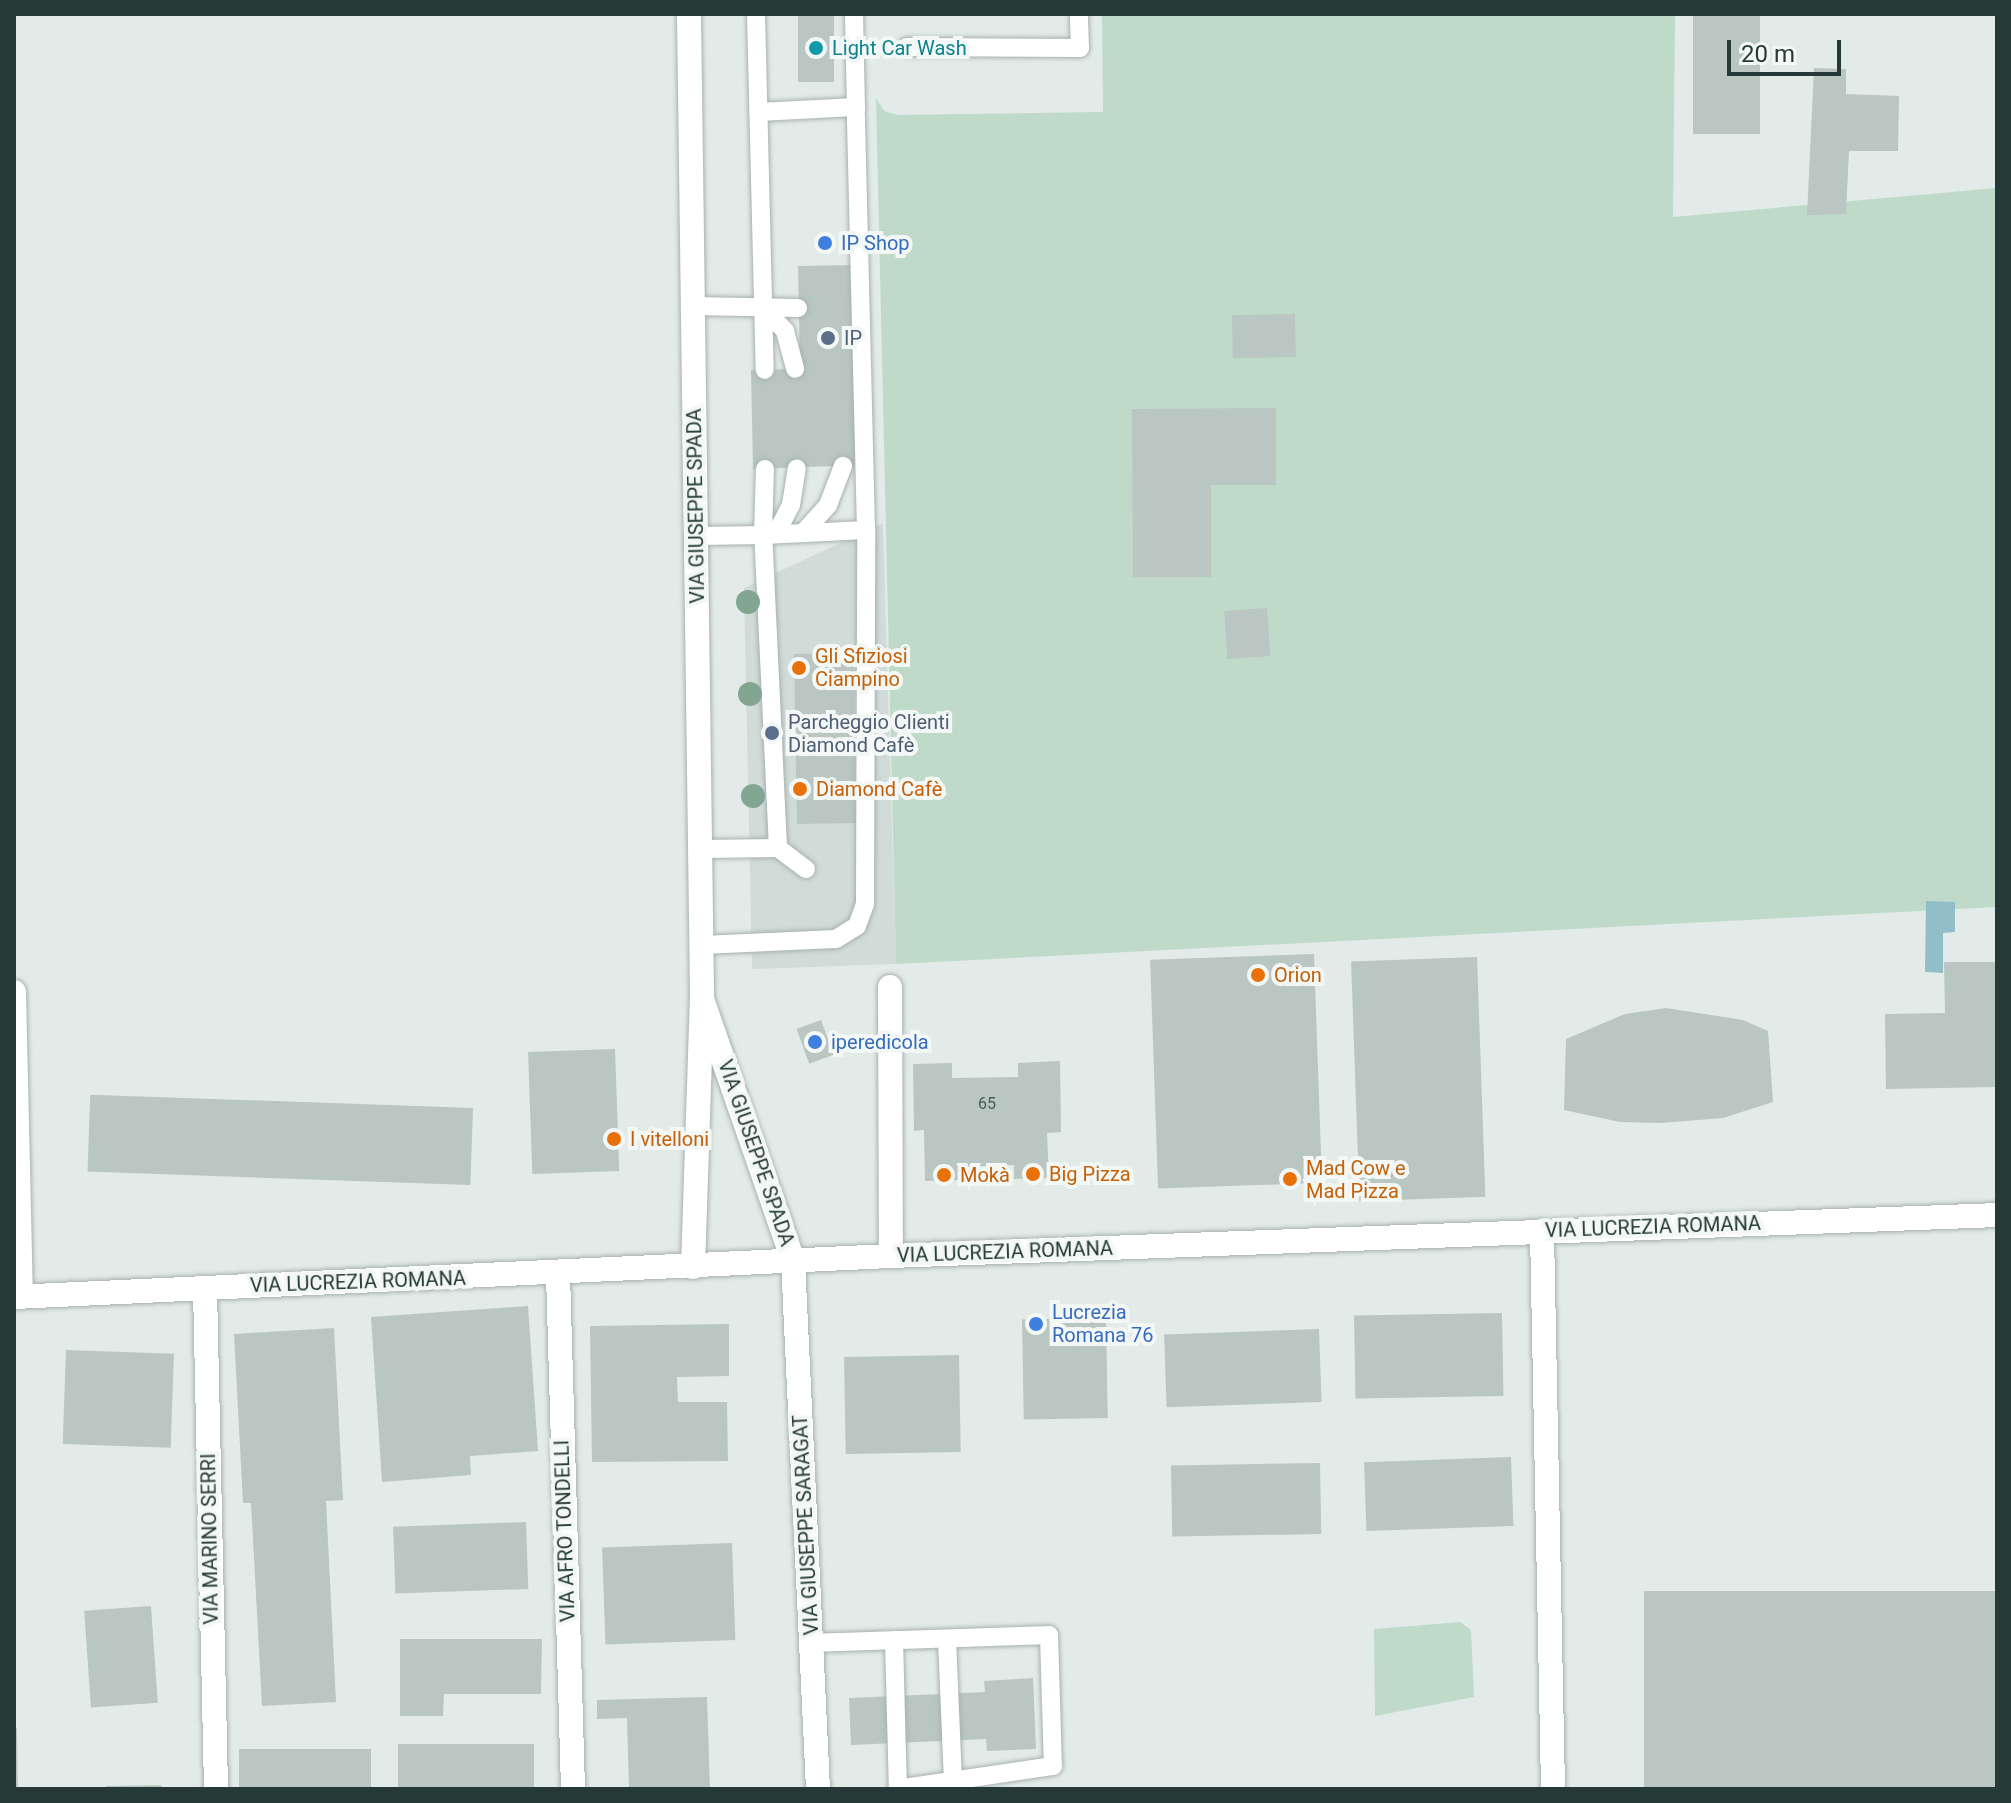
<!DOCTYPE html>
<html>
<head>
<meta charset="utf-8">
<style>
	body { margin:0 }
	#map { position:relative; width:2011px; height:1803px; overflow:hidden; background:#e3ebe8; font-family:Roboto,sans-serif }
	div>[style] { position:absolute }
	.built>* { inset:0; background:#d1dbd7 }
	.green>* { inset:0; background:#bfdac8 }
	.water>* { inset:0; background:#92beca }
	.building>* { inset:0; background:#b9c6c1; transform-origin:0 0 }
	.roads { filter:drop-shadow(0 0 2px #a6b2af) drop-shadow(0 0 2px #a6b2af) }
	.service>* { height:18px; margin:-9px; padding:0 9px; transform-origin:9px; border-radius:9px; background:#fff }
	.minor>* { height:24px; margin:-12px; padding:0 12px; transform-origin:12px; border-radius:12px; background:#fff }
	.tertiary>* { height:24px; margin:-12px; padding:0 12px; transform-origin:12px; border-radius:12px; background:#fff }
	.trees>* { width:24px; height:24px; margin:-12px; border-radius:50%; background:#83a693 }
	.dots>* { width:22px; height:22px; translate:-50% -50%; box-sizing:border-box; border:4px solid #f3f8f6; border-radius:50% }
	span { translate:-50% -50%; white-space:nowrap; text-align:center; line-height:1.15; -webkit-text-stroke:8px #f3f8f6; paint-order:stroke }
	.number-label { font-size:16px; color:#4a5d59 }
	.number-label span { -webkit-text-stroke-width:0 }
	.culture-label { font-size:20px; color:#0d838f }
	.left { translate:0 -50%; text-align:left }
	.shop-label { font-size:20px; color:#366cbe }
	.service-label { font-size:20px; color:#4e5e75 }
	.street-label { font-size:20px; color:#253a36 }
	.food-label { font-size:20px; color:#c56008 }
	.frame { position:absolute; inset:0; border:16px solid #253a36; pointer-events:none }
	.scale { position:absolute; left:1727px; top:40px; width:114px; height:36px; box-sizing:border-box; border:4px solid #253a36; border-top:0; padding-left:10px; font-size:24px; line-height:28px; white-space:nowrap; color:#253a36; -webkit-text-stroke:6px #f3f8f6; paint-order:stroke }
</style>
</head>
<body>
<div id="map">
	<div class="built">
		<div style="clip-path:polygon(883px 523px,896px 964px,752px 969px,744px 588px)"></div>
	</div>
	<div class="green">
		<div style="clip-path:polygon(1102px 14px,1675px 14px,1673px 217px,1997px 188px,1997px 907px,896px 964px,876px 98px,884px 111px,898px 115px,1103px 112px)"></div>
		<div style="clip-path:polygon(1460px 1622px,1471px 1630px,1474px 1697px,1375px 1716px,1374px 1629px)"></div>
	</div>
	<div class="water">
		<div style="clip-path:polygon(1926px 901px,1955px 902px,1955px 932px,1943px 933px,1943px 973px,1925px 972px)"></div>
	</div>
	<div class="building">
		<div style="left:798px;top:14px;width:36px;height:68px"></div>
		<div style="left:1693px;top:14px;width:67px;height:120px"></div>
		<div style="clip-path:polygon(1814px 68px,1846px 69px,1846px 94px,1899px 96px,1898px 151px,1849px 151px,1846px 214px,1807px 215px)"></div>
		<div style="clip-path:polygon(855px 265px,858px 465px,753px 469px,751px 370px,800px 369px,798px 266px)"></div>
		<div style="left:1295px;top:314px;width:43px;height:63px;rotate:89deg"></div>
		<div style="clip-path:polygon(1276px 408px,1276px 485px,1211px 485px,1211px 577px,1133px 577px,1132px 409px)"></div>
		<div style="left:1267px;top:608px;width:48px;height:43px;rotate:86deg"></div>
		<div style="left:853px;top:653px;width:170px;height:59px;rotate:89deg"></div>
		<div style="left:1314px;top:954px;width:229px;height:164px;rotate:88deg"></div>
		<div style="left:1477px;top:957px;width:240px;height:126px;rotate:88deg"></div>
		<div style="clip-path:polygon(1944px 962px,1997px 962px,1997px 1087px,1886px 1089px,1885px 1014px,1945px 1013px)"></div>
		<div style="clip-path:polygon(1666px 1008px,1743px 1020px,1768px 1031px,1773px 1102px,1723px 1118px,1661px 1123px,1620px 1122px,1564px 1110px,1566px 1039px,1625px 1014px)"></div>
		<div style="left:821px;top:1020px;width:37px;height:26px;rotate:70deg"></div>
		<div style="left:615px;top:1049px;width:122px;height:87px;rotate:88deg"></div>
		<div style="clip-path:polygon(1060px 1061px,1061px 1132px,1047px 1133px,1049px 1178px,1014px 1179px,1014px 1165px,963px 1167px,963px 1180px,925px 1181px,924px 1130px,914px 1131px,913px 1064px,952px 1063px,952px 1078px,1018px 1077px,1018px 1063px)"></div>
		<div style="left:473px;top:1108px;width:77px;height:383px;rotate:92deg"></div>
		<div style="clip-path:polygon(528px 1306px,538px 1451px,470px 1456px,471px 1475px,382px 1482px,371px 1317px)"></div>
		<div style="left:1502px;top:1313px;width:83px;height:148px;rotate:89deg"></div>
		<div style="left:1106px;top:1318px;width:100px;height:84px;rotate:89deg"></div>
		<div style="clip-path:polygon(729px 1324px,729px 1376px,677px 1377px,678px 1402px,727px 1402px,728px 1461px,592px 1462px,590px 1326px)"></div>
		<div style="clip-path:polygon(334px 1328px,343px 1500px,326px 1501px,336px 1702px,262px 1706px,251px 1503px,243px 1503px,234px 1334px)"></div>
		<div style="left:1319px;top:1329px;width:73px;height:155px;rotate:88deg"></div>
		<div style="left:66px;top:1350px;width:108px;height:94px;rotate:2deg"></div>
		<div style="left:959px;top:1355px;width:97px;height:115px;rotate:89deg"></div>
		<div style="left:1511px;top:1457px;width:69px;height:147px;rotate:88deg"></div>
		<div style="left:1320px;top:1463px;width:71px;height:149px;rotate:89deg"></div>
		<div style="left:526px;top:1522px;width:67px;height:133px;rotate:88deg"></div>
		<div style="left:732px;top:1543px;width:97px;height:130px;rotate:88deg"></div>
		<div style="left:1997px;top:1591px;width:198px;height:353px;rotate:90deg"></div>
		<div style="left:151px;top:1606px;width:97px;height:67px;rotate:86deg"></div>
		<div style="clip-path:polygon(400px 1639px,542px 1639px,541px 1694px,444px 1694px,443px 1716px,400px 1716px)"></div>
		<div style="clip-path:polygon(1033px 1678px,1036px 1749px,987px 1751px,986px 1739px,851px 1745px,849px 1698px,985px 1692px,984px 1681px)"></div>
		<div style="clip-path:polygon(707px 1697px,710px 1789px,629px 1789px,627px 1718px,597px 1719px,597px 1700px)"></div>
		<div style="clip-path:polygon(14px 1728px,17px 1728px,18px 1789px,14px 1789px)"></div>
		<div style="left:534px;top:1744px;width:45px;height:136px;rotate:90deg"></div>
		<div style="left:239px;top:1749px;width:132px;height:40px"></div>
		<div style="clip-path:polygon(161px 1785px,162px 1789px,106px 1789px,106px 1786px)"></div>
	</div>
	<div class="roads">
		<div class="service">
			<div style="left:756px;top:14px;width:356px;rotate:88.6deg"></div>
			<div style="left:854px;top:14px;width:93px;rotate:88.8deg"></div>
			<div style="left:907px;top:47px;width:173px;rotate:0.3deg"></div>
			<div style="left:1080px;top:48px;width:34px;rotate:-92deg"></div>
			<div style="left:693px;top:306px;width:105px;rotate:1.1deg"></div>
			<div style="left:763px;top:308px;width:32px;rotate:46deg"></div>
			<div style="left:785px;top:331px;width:39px;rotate:75deg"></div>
			<div style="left:803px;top:533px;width:38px;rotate:-48deg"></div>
			<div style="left:828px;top:505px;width:42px;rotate:-69deg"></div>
			<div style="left:776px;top:534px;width:33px;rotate:-63deg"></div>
			<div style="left:791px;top:505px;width:37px;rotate:-81deg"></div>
			<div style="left:696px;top:536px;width:67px;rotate:-0.9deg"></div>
			<div style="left:763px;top:535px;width:66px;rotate:-88.3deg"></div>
			<div style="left:778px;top:848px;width:313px;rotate:-92.7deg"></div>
			<div style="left:763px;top:535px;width:103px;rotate:-2.8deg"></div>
			<div style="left:701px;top:849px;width:77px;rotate:-0.7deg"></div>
			<div style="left:778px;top:848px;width:35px;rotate:37deg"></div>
			<div style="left:702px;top:945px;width:134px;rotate:-2.6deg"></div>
			<div style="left:836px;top:939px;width:25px;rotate:-32deg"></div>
			<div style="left:857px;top:926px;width:23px;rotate:-70deg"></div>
			<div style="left:865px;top:904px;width:374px;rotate:-89.8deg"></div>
			<div style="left:866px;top:530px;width:423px;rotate:-91.4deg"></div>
			<div style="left:856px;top:107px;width:98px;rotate:177.1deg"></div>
			<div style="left:947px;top:1639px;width:141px;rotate:87.6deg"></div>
			<div style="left:894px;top:1640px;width:149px;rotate:88.5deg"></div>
			<div style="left:811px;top:1643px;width:238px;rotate:-1.9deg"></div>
			<div style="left:1049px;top:1635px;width:131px;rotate:88.3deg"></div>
			<div style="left:1053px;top:1766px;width:157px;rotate:171.6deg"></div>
		</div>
		<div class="minor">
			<div style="left:890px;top:987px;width:269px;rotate:89.8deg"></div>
			<div style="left:14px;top:992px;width:305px;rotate:88.7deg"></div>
			<div style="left:1542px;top:1231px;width:558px;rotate:88.87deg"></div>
			<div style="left:693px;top:1267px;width:266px;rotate:-88.1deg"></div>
			<div style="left:558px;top:1274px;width:515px;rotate:88.33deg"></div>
			<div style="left:205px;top:1289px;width:500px;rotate:88.74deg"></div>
			<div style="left:14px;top:1297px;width:878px;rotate:-2.68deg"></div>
			<div style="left:891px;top:1256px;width:1107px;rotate:-2.12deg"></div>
		</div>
		<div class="tertiary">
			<div style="left:689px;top:14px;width:985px;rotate:89.24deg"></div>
			<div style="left:702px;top:999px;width:277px;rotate:70.8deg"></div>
			<div style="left:793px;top:1261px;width:529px;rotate:87.29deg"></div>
		</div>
	</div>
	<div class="trees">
		<div style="left:748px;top:602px"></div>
		<div style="left:750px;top:694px"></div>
		<div style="left:753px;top:796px"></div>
	</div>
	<div class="dots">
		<div style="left:816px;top:48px;background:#0f9aa8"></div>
		<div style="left:825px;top:243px;background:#3f7fe0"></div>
		<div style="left:828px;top:338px;background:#5c6f8a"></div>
		<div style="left:799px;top:668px;background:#e8710a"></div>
		<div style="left:772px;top:733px;background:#5c6f8a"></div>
		<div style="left:800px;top:789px;background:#e8710a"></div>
		<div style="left:1258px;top:975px;background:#e8710a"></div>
		<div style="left:815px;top:1042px;background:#3f7fe0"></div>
		<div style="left:614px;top:1139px;background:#e8710a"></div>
		<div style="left:1033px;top:1174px;background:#e8710a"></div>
		<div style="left:944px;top:1175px;background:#e8710a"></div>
		<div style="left:1290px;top:1179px;background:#e8710a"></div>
		<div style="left:1036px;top:1324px;background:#3f7fe0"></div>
	</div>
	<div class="number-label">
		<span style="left:987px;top:1104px">65</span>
	</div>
	<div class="culture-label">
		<span class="left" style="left:832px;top:48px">Light Car Wash</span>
	</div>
	<div class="shop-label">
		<span class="left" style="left:841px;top:243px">IP Shop</span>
		<span class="left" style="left:831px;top:1042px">iperedicola</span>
		<span class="left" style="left:1052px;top:1324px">Lucrezia<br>Romana 76</span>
	</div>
	<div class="service-label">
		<span class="left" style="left:844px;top:338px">IP</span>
		<span class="left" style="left:788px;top:734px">Parcheggio Clienti<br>Diamond Cafè</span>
	</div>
	<div class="street-label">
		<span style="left:696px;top:506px;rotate:-91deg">VIA GIUSEPPE SPADA</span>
		<span style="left:756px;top:1153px;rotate:71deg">VIA GIUSEPPE SPADA</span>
		<span style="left:1653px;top:1227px;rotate:-2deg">VIA LUCREZIA ROMANA</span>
		<span style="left:1005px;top:1252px;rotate:-2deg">VIA LUCREZIA ROMANA</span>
		<span style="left:358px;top:1282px;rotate:-2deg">VIA LUCREZIA ROMANA</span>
		<span style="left:806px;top:1525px;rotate:-93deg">VIA GIUSEPPE SARAGAT</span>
		<span style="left:565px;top:1531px;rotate:-92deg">VIA AFRO TONDELLI</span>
		<span style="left:210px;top:1539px;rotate:-91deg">VIA MARINO SERRI</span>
	</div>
	<div class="food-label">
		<span class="left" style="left:815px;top:668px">Gli Sfiziosi<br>Ciampino</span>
		<span class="left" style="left:816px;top:789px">Diamond Cafè</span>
		<span class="left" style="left:1274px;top:975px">Orion</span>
		<span class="left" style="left:630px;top:1139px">I vitelloni</span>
		<span class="left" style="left:1306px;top:1180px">Mad Cow e<br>Mad Pizza</span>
		<span class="left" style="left:1049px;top:1174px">Big Pizza</span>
		<span class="left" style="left:960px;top:1175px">Mokà</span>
	</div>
	<div class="frame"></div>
	<div class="scale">20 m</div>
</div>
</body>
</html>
